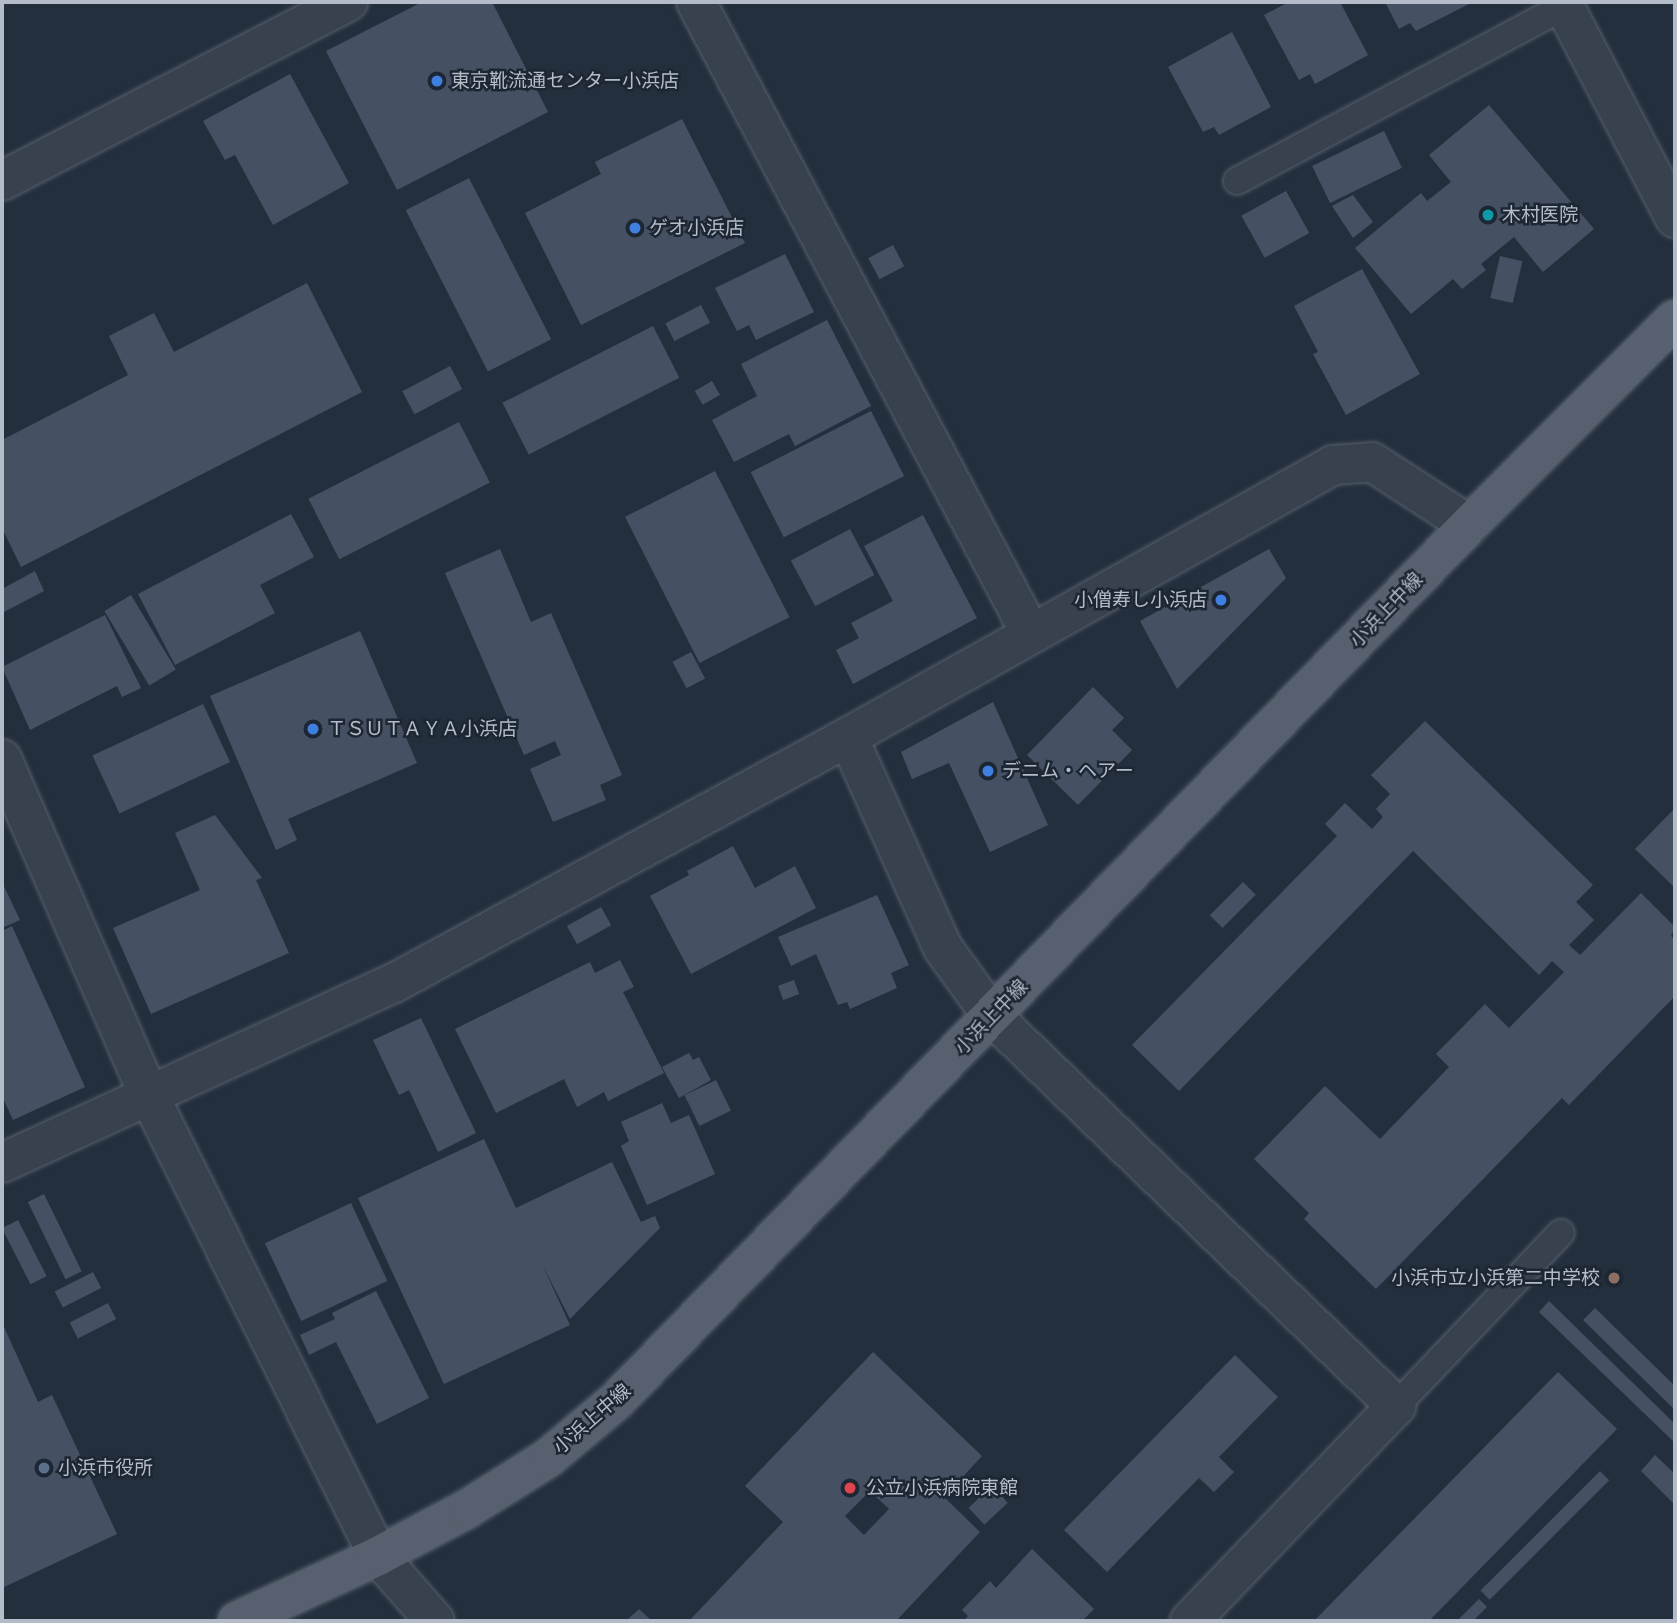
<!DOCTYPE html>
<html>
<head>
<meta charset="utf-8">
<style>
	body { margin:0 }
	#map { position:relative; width:1677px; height:1623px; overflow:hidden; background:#242f3e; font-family:Inter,"Noto Sans JP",sans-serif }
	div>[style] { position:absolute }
	.building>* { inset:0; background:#455162; transform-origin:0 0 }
	.roads { filter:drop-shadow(0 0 2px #565f6c) drop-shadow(0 0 2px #565f6c) }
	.service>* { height:26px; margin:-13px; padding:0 13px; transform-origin:13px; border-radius:13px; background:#38414e }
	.minor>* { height:38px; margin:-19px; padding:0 19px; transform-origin:19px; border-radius:19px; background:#38414e }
	.tertiary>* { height:38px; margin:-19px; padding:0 19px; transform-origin:19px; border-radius:19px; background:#38414e }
	.primary>* { height:38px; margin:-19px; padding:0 19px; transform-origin:19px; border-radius:19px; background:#56606e }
	.dots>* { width:19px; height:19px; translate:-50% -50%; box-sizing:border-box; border:4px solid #1d2633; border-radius:50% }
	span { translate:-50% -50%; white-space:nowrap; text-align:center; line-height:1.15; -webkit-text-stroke:5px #1d2633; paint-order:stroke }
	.poi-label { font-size:19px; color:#b4bcc9 }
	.left { translate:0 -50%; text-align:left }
	.right { translate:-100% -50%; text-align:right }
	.street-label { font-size:19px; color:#b4bcc9 }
	.frame { position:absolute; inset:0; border:4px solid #b4bcc9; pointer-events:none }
</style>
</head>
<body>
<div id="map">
	<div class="building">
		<div style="clip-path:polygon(422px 2px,492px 2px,548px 112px,397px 190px,326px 51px)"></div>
		<div style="clip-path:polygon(1289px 2px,1340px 2px,1368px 55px,1315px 84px,1310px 74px,1299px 80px,1264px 15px)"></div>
		<div style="clip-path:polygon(1385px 2px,1468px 2px,1469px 4px,1416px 31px,1410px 23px,1399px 29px)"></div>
		<div style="clip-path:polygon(1232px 32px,1271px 107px,1219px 135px,1214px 127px,1203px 132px,1168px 67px)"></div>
		<div style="clip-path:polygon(290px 74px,349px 183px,273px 225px,235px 155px,225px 160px,203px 121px)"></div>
		<div style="clip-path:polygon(1489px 105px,1594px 229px,1543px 272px,1514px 237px,1481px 264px,1486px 270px,1462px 289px,1453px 279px,1411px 314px,1355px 248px,1421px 193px,1427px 201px,1451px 182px,1429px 155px)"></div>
		<div style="clip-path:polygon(682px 119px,745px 243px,581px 325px,525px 213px,601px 174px,595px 162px)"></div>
		<div style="left:1384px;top:131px;width:41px;height:80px;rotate:64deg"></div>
		<div style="left:469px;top:178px;width:181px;height:71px;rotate:63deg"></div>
		<div style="left:1286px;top:191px;width:48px;height:51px;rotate:61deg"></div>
		<div style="clip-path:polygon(1353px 195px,1373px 222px,1353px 238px,1332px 206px)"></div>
		<div style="left:893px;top:245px;width:24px;height:28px;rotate:62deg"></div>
		<div style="clip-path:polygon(785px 254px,814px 312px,756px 340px,749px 325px,737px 331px,715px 288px)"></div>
		<div style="left:1500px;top:256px;width:23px;height:43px;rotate:13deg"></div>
		<div style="clip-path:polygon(1362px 269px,1420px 374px,1346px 415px,1313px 354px,1318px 352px,1294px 306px)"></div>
		<div style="clip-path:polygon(307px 283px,362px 392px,21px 567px,2px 528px,2px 440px,128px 375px,109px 336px,154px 313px,174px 352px)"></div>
		<div style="left:701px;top:305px;width:20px;height:40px;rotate:63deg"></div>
		<div style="clip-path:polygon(827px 320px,871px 406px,795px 446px,789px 434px,734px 462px,712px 420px,757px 396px,741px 364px)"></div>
		<div style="left:653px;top:326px;width:58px;height:169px;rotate:63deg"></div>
		<div style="left:450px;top:366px;width:26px;height:54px;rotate:62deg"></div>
		<div style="left:712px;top:381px;width:16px;height:20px;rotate:60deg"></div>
		<div style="left:871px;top:411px;width:73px;height:135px;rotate:63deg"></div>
		<div style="left:459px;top:422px;width:68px;height:169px;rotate:63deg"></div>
		<div style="left:715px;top:471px;width:164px;height:101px;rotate:63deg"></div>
		<div style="clip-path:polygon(291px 514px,314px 557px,260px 585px,275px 613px,175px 665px,138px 594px)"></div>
		<div style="clip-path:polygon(923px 515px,977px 618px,853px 684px,836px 650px,859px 638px,851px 623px,893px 601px,864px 546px)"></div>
		<div style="left:850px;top:529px;width:52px;height:67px;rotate:62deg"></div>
		<div style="clip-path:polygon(500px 549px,531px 622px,551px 613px,622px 775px,600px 785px,606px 800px,553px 822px,530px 769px,561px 755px,555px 741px,524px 755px,445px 573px)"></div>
		<div style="clip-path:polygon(1269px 549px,1286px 578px,1177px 689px,1140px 621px)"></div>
		<div style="clip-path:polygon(35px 571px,44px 591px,2px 613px,2px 589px)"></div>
		<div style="left:131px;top:595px;width:87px;height:31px;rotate:59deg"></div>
		<div style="clip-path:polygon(105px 615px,141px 688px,122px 697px,117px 686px,30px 730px,2px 667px)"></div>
		<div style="clip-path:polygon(360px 631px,417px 763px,288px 819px,297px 840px,276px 850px,210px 696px)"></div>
		<div style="left:691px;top:652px;width:30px;height:21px;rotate:62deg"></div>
		<div style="clip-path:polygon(1093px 687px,1124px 718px,1112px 730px,1132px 750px,1078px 805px,1027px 755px)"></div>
		<div style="clip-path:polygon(993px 702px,1048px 825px,990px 852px,949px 763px,912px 779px,901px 752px)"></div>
		<div style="left:203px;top:704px;width:64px;height:122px;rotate:65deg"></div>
		<div style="clip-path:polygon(1425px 721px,1593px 885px,1576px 902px,1594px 920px,1569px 945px,1580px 955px,1641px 893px,1675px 927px,1671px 936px,1675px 940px,1675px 996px,1569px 1105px,1562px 1098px,1376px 1289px,1304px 1219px,1309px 1213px,1254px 1159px,1325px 1086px,1380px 1139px,1449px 1067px,1436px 1054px,1485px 1004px,1509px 1028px,1564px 972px,1552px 961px,1539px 975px,1413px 851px,1179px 1091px,1132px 1045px,1337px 836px,1325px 824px,1345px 803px,1372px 829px,1383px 817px,1376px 809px,1390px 794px,1371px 775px)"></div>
		<div style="clip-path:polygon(1675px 808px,1675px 888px,1635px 849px)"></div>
		<div style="clip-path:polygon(215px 815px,262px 878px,256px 880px,289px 953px,151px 1014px,113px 928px,200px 890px,175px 833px)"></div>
		<div style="clip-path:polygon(733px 846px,755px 888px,795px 866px,816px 908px,691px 974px,650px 896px,689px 875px,687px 871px)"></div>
		<div style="clip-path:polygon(2px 882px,20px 920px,2px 928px)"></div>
		<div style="left:1243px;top:882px;width:18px;height:47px;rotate:45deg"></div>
		<div style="clip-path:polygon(877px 895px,909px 965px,891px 973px,897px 988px,850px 1009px,847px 1002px,838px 1005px,816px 954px,791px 966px,778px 937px)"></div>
		<div style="left:601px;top:907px;width:21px;height:39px;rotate:61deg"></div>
		<div style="clip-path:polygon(12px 926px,85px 1087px,13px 1120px,2px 1096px,2px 931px)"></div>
		<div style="clip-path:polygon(620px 960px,634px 987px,623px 992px,664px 1073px,608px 1101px,604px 1092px,577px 1107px,564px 1079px,496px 1113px,455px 1029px,590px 962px,595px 973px)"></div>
		<div style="left:794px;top:980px;width:15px;height:17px;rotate:70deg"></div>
		<div style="clip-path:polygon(421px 1018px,476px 1133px,438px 1152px,409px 1090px,399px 1095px,373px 1040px)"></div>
		<div style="clip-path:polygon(689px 1053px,693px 1060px,699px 1057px,711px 1080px,679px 1098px,662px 1067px)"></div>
		<div style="left:716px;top:1080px;width:34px;height:35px;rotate:64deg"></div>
		<div style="clip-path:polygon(662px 1103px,671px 1123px,689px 1115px,715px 1174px,647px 1205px,621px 1146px,629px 1141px,621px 1122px)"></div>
		<div style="clip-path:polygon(484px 1139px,516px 1208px,612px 1162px,641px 1222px,655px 1216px,660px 1228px,570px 1319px,542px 1264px,570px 1325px,444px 1384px,358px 1198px)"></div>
		<div style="left:44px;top:1194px;width:86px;height:18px;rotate:64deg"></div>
		<div style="left:351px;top:1203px;width:86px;height:95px;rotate:65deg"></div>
		<div style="left:18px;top:1220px;width:63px;height:18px;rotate:63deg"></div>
		<div style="left:93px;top:1272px;width:18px;height:43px;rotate:63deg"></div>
		<div style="clip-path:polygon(376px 1291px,429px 1398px,377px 1424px,336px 1342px,309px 1355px,300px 1335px,335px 1319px,332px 1313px)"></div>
		<div style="clip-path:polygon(1549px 1301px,1675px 1424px,1675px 1443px,1539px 1312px)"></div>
		<div style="left:108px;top:1303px;width:18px;height:43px;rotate:63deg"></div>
		<div style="clip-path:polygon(1595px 1308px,1675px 1386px,1675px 1410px,1583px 1320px)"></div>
		<div style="clip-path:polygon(4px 1327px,38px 1402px,52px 1395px,117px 1534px,2px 1588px)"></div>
		<div style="clip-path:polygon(evenodd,873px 1352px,982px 1456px,944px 1497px,980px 1532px,896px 1621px,689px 1621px,783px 1522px,745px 1486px,873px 1352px,870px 1491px,889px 1509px,864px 1535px,845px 1516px,870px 1491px)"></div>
		<div style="clip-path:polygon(1235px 1355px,1278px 1397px,1219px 1457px,1234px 1472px,1214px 1492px,1199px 1478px,1107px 1572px,1064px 1530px)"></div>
		<div style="clip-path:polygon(1558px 1372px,1617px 1429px,1429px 1621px,1314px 1621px)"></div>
		<div style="clip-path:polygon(1655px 1455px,1675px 1474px,1675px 1505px,1641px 1471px)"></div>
		<div style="left:1600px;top:1471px;width:13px;height:169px;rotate:45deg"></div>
		<div style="left:992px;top:1486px;width:23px;height:32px;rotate:47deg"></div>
		<div style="clip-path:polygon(1032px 1549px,1094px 1609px,1082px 1621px,963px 1621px,968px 1616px,962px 1610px,990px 1581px,996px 1588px)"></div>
		<div style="clip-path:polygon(1479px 1599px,1487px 1607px,1473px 1621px,1457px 1621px)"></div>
		<div style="clip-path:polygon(639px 1609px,652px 1621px,626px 1621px)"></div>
	</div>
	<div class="roads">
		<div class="service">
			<div style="left:1237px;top:181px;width:372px;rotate:-28.1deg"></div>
			<div style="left:1396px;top:1406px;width:239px;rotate:-46.4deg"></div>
		</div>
		<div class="minor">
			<div style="left:696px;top:2px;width:715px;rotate:62.07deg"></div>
			<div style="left:2px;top:181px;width:390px;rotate:-27.4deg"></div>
			<div style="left:848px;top:737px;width:231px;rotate:65.8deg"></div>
			<div style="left:943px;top:948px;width:84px;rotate:54.2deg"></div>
			<div style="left:992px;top:1016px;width:562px;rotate:43.99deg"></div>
			<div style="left:1396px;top:1406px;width:298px;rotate:133.8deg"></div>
			<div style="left:2px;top:759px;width:367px;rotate:66.4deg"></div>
			<div style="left:149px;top:1095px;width:515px;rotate:63.58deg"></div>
			<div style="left:378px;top:1556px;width:86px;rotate:48.8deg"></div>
			<div style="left:2px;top:1163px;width:431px;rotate:-24.7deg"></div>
			<div style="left:394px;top:983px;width:516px;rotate:-28.45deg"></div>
			<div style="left:848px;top:737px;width:556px;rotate:-29.28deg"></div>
			<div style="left:1333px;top:465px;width:39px;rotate:-4deg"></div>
			<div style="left:1372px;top:462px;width:116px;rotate:33deg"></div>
		</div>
		<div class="tertiary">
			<div style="left:1562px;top:2px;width:244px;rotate:62.4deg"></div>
		</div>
		<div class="primary">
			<div style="left:237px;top:1621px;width:155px;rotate:-24.7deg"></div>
			<div style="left:378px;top:1556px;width:101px;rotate:-27.8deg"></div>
			<div style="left:467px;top:1509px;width:96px;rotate:-32.2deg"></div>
			<div style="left:548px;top:1458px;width:90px;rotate:-40deg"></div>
			<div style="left:617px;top:1400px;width:1221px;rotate:-45.76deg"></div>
			<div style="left:1469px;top:525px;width:291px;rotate:-45deg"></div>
		</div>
	</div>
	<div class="dots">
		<div style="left:437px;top:81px;background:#3f7fe0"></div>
		<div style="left:1488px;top:215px;background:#0f9aa8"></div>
		<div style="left:635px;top:228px;background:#3f7fe0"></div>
		<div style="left:1221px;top:600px;background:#3f7fe0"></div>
		<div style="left:313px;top:729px;background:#3f7fe0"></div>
		<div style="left:988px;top:771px;background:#3f7fe0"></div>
		<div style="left:1614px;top:1278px;background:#8d6e63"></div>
		<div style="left:44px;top:1468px;background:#5c6f8a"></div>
		<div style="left:850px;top:1488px;background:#e0444e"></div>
	</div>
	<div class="poi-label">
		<span class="left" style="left:451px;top:81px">東京靴流通センター小浜店</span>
		<span class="left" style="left:1502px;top:215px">木村医院</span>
		<span class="left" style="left:649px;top:228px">ゲオ小浜店</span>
		<span class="right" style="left:1207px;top:600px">小僧寿し小浜店</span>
		<span class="left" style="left:327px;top:729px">ＴＳＵＴＡＹＡ小浜店</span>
		<span class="left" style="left:1002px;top:771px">デニム・ヘアー</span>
		<span class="right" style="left:1600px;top:1278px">小浜市立小浜第二中学校</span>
		<span class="left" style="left:58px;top:1468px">小浜市役所</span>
		<span class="left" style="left:866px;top:1488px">公立小浜病院東館</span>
	</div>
	<div class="street-label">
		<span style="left:1386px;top:610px;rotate:-46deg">小浜上中線</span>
		<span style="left:991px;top:1017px;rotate:-46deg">小浜上中線</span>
		<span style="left:592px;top:1419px;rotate:-41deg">小浜上中線</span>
	</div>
	<div class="frame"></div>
</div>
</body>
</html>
